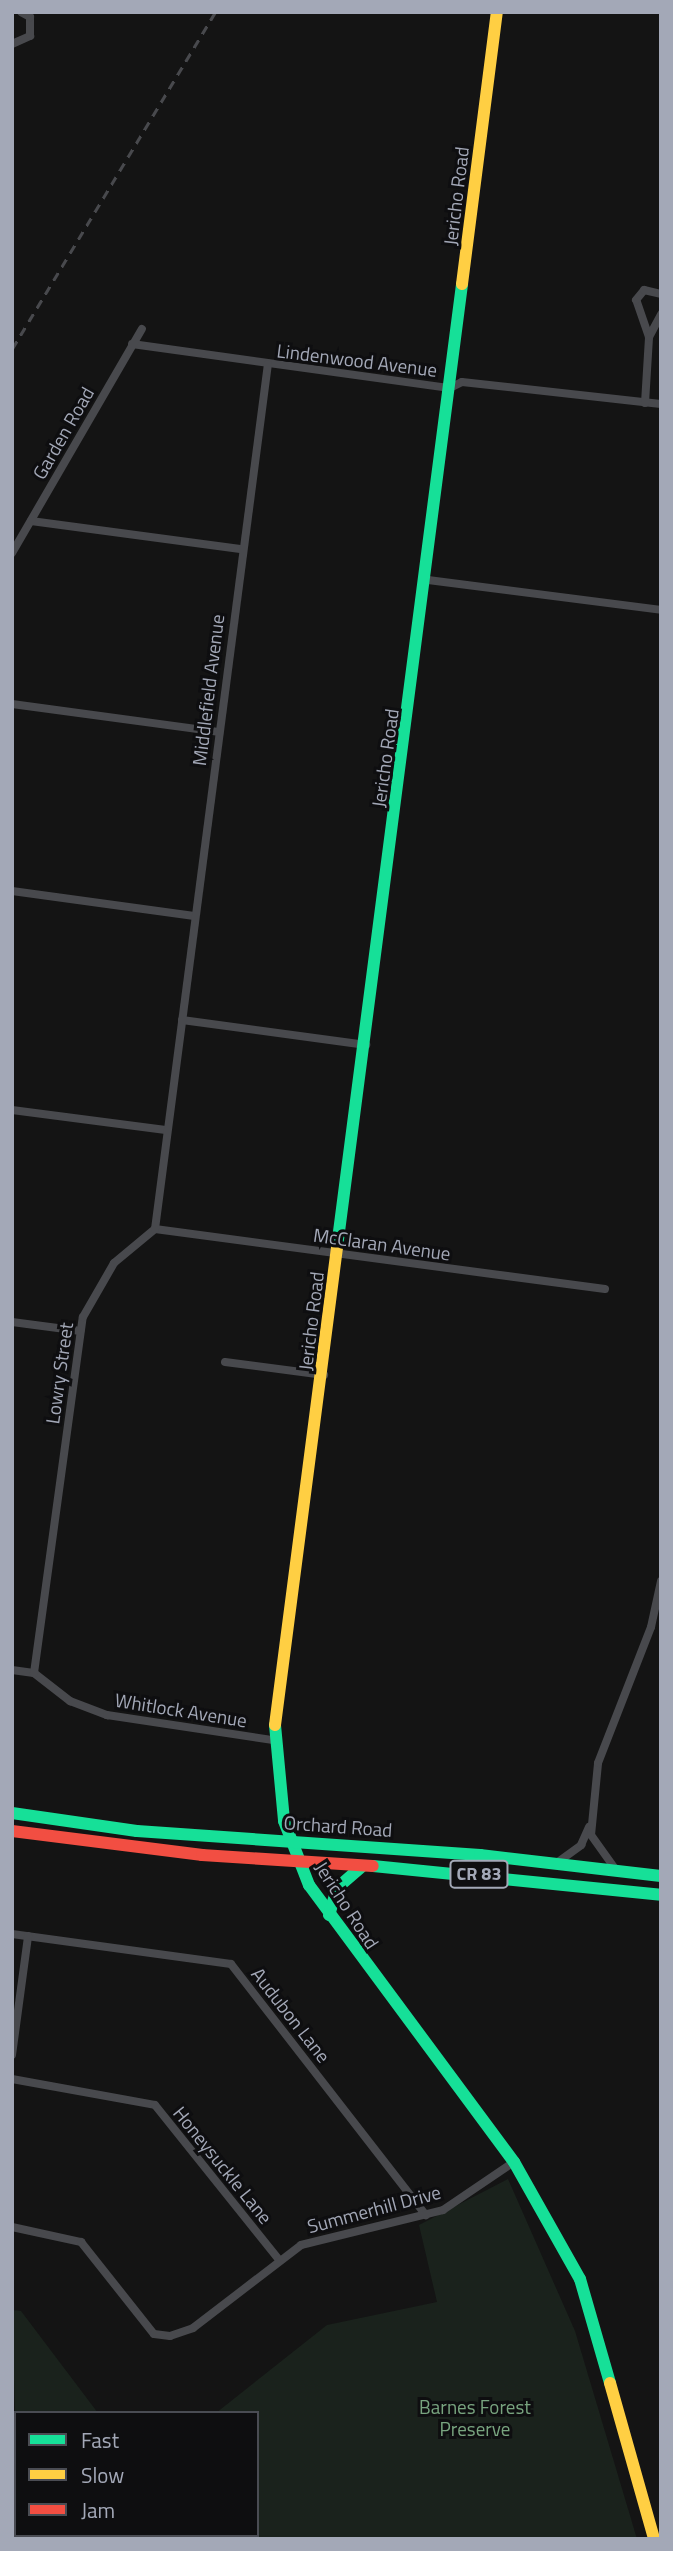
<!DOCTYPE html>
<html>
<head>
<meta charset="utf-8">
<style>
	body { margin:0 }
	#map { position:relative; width:673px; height:2551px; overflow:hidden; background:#141414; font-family:"Titillium Web",sans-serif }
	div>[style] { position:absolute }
	.green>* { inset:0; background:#1a221c }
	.street>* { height:8px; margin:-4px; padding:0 4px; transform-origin:4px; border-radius:4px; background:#48494d }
	.fast>* { height:12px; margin:-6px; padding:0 6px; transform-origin:6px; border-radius:6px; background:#16e098 }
	.slow>* { height:12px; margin:-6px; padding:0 6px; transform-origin:6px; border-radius:6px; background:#ffcf43 }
	.jam>* { height:12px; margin:-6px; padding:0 6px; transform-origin:6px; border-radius:6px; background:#f24e42 }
	.rail>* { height:2.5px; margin-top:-1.25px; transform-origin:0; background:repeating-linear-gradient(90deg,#48494d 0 9px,transparent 0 16px) }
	span { translate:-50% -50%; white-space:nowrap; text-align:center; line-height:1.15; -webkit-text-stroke:6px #0e0e10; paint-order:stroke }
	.shield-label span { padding:2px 5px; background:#0e0e10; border:2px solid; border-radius:5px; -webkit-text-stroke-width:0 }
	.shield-label { font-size:18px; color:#a3a8b7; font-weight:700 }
	.street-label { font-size:19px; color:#a3a8b7 }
	.park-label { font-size:19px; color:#78a47f }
	.frame { position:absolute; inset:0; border:14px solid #a3a8b7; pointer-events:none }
	.legend { position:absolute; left:14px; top:2411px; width:245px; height:126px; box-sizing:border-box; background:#0e0e10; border:2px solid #4a4c53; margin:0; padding:9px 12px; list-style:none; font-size:21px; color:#a3a8b7 }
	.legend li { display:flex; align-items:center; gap:14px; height:35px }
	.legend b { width:35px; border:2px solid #4a4c53 }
</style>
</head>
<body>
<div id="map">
	<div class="green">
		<div style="clip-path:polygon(508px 2179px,575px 2331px,637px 2539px,15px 2539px,16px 2525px,16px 2535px,257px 2535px,257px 2413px,216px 2413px,327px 2325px,437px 2302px,419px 2225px)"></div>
		<div style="clip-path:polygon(12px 2310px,21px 2311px,98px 2413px,16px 2413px,16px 2451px)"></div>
	</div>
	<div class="street">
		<div style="left:12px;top:44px;width:20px;rotate:-24deg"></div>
		<div style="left:30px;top:36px;width:19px;rotate:-90deg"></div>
		<div style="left:30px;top:17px;width:10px;rotate:-151deg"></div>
		<div style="left:649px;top:337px;width:39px;rotate:-109deg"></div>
		<div style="left:636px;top:300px;width:13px;rotate:-51deg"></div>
		<div style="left:644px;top:290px;width:17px;rotate:13deg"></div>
		<div style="left:132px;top:344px;width:321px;rotate:7.9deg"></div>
		<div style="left:450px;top:388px;width:13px;rotate:-27deg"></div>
		<div style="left:462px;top:382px;width:200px;rotate:6.3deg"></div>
		<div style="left:645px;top:403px;width:66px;rotate:-86.5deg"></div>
		<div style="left:649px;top:337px;width:26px;rotate:-62deg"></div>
		<div style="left:31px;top:521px;width:213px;rotate:7.6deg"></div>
		<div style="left:12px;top:553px;width:259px;rotate:-59.9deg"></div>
		<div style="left:428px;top:580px;width:235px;rotate:7.3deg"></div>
		<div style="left:12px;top:704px;width:208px;rotate:7.7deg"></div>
		<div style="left:12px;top:891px;width:184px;rotate:7.8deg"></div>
		<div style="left:182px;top:1020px;width:186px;rotate:7.7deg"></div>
		<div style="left:12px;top:1110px;width:155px;rotate:7.4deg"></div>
		<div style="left:155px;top:1229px;width:454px;rotate:7.6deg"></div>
		<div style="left:12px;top:1322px;width:69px;rotate:7.5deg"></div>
		<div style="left:225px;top:1362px;width:100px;rotate:7.5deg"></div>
		<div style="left:12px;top:1670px;width:22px;rotate:8deg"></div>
		<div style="left:34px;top:1673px;width:46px;rotate:37.9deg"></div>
		<div style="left:70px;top:1701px;width:40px;rotate:21deg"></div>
		<div style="left:107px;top:1715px;width:168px;rotate:8.6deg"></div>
		<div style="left:34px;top:1673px;width:359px;rotate:-82.2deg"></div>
		<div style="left:83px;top:1317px;width:62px;rotate:-60.1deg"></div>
		<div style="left:114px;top:1263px;width:53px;rotate:-39.7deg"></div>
		<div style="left:155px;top:1229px;width:872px;rotate:-82.56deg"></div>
		<div style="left:558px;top:1862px;width:29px;rotate:-36deg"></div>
		<div style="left:581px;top:1845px;width:20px;rotate:-66deg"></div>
		<div style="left:616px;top:1870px;width:43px;rotate:-125.5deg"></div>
		<div style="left:591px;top:1835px;width:72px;rotate:-84.4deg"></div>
		<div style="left:598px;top:1763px;width:146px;rotate:-68.7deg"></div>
		<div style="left:651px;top:1627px;width:47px;rotate:-77.7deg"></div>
		<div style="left:12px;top:1934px;width:221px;rotate:7.8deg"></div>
		<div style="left:231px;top:1964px;width:318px;rotate:52.2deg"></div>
		<div style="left:12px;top:2055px;width:120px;rotate:-82.3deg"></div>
		<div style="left:12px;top:2079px;width:145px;rotate:10.3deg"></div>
		<div style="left:155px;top:2105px;width:198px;rotate:51.3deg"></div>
		<div style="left:12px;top:2227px;width:71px;rotate:12.3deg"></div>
		<div style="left:81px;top:2242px;width:117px;rotate:51.6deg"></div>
		<div style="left:154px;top:2334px;width:16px;rotate:7deg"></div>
		<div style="left:170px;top:2336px;width:24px;rotate:-19deg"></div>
		<div style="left:193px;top:2328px;width:136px;rotate:-37.5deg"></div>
		<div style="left:301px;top:2245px;width:146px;rotate:-13.8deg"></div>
		<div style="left:443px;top:2210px;width:86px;rotate:-34.1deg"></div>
	</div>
	<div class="fast">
		<div style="left:337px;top:1247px;width:971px;rotate:-82.6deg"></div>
		<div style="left:275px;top:1725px;width:96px;rotate:84.6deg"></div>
		<div style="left:284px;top:1821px;width:69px;rotate:68.7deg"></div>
		<div style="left:309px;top:1885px;width:345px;rotate:53.5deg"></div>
		<div style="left:514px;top:2162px;width:134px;rotate:60.6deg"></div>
		<div style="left:580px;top:2279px;width:108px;rotate:73.9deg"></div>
		<div style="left:12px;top:1813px;width:126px;rotate:8.2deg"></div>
		<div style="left:137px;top:1831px;width:344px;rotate:4deg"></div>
		<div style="left:480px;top:1855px;width:182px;rotate:6.6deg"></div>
		<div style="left:373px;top:1866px;width:289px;rotate:5.7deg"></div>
		<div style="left:329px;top:1915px;width:28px;rotate:-73deg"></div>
		<div style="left:337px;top:1888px;width:33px;rotate:-41deg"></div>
	</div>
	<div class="slow">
		<div style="left:462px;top:284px;width:274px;rotate:-82.7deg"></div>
		<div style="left:275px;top:1725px;width:482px;rotate:-82.6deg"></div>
		<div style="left:610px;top:2383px;width:162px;rotate:74.2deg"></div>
	</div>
	<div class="jam">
		<div style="left:12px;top:1831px;width:192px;rotate:7.2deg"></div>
		<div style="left:202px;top:1855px;width:171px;rotate:3.7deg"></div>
	</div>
	<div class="rail">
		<div style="left:12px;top:349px;width:393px;rotate:-58.9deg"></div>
	</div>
	<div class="shield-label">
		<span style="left:479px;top:1874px">CR 83</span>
	</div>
	<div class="street-label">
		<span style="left:456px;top:196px;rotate:-83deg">Jericho Road</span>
		<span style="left:357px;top:360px;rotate:7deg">Lindenwood Avenue</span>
		<span style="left:63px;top:433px;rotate:-60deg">Garden Road</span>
		<span style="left:208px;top:690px;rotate:-83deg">Middlefield Avenue</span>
		<span style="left:385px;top:758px;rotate:-82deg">Jericho Road</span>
		<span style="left:382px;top:1244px;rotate:8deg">McClaran Avenue</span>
		<span style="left:311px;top:1321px;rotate:-83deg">Jericho Road</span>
		<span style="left:59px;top:1373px;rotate:-82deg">Lowry Street</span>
		<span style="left:181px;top:1710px;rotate:9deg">Whitlock Avenue</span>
		<span style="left:338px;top:1826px;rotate:4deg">Orchard Road</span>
		<span style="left:347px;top:1905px;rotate:57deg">Jericho Road</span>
		<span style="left:291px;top:2015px;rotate:52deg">Audubon Lane</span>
		<span style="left:223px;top:2165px;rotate:51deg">Honeysuckle Lane</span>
		<span style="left:374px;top:2209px;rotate:-15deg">Summerhill Drive</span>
	</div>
	<div class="park-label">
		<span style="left:475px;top:2418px">Barnes Forest<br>Preserve</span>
	</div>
	<div class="frame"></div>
	<ul class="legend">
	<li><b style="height:9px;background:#16e098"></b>Fast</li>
	<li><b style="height:9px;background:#ffcf43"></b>Slow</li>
	<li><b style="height:9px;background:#f24e42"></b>Jam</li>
	</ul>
</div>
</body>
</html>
